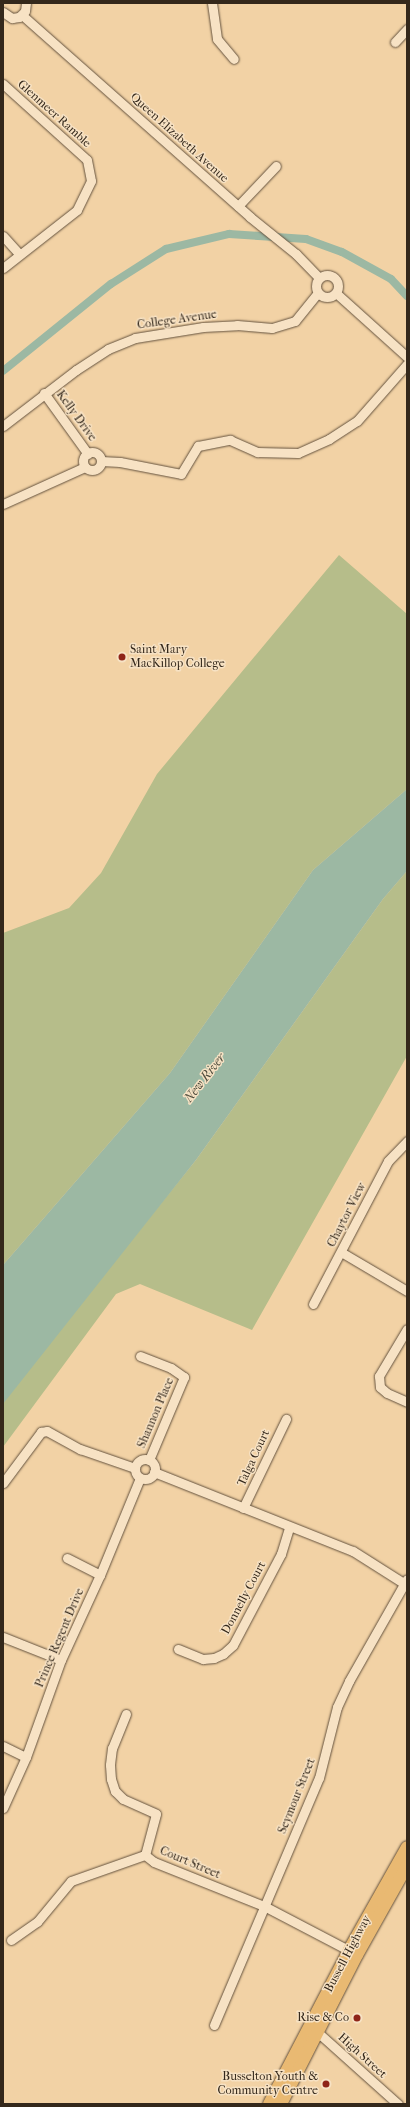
<!DOCTYPE html>
<html>
<head>
<meta charset="utf-8">
<style>
	body { margin:0 }
	#map { position:relative; width:410px; height:2107px; overflow:hidden; background:#f2d2a5; font-family:"IM FELL French Canon",serif }
	div>[style] { position:absolute }
	.green>* { inset:0; background:#b6bd8a }
	.water>* { inset:0; background:#9cb8a3 }
	.canal>* { height:8px; margin:-4px; padding:0 4px; transform-origin:4px; border-radius:4px; background:#9cb8a3 }
	.roads { filter:drop-shadow(0 0 1px #64523e) drop-shadow(0 0 1px #64523e) }
	.minor>* { height:9px; margin:-4.5px; padding:0 4.5px; transform-origin:4.5px; border-radius:4.5px; background:#f7e2c4 }
	.minor>.ring { margin:-4.5px; padding:0; box-sizing:content-box; background:none; border:9px solid #f7e2c4; border-radius:50% }
	.major>* { height:12px; margin:-6px; padding:0 6px; transform-origin:6px; border-radius:6px; background:#e9b972 }
	.dots>* { width:11px; height:11px; translate:-50% -50%; box-sizing:border-box; border:2px solid #f7e2c4; border-radius:50% }
	span { translate:-50% -50%; white-space:nowrap; text-align:center; line-height:1.15; -webkit-text-stroke:3px #f7e2c4; paint-order:stroke }
	.street-label { font-size:12px; color:#34281b }
	.poi-label { font-size:12px; color:#34281b }
	.left { translate:0 -50%; text-align:left }
	.right { translate:-100% -50%; text-align:right }
	.water-label { font-size:13px; color:#4e4c3d; font-style:italic }
	.frame { position:absolute; inset:0; border:4px solid #34281b; pointer-events:none }
</style>
</head>
<body>
<div id="map">
	<div class="green">
		<div style="clip-path:polygon(339px 555px,407px 614px,407px 789px,313px 870px,170px 1073px,3px 1265px,3px 933px,69px 908px,101px 873px,157px 774px)"></div>
		<div style="clip-path:polygon(407px 871px,407px 1056px,252px 1330px,140px 1284px,116px 1294px,3px 1447px,3px 1404px,11px 1390px,196px 1160px,383px 899px)"></div>
	</div>
	<div class="water">
		<div style="clip-path:polygon(407px 789px,407px 871px,383px 899px,196px 1160px,3px 1404px,3px 1265px,170px 1073px,313px 870px)"></div>
	</div>
	<div class="canal">
		<div style="left:3px;top:371px;width:139px;rotate:-38.9deg"></div>
		<div style="left:111px;top:284px;width:65px;rotate:-32.5deg"></div>
		<div style="left:166px;top:249px;width:65px;rotate:-13.4deg"></div>
		<div style="left:229px;top:234px;width:77px;rotate:3.7deg"></div>
		<div style="left:306px;top:239px;width:38px;rotate:20deg"></div>
		<div style="left:342px;top:252px;width:56px;rotate:28.9deg"></div>
		<div style="left:391px;top:279px;width:23px;rotate:47deg"></div>
	</div>
	<div class="roads">
		<div class="minor">
			<div style="left:212px;top:3px;width:36px;rotate:82deg"></div>
			<div style="left:217px;top:39px;width:26px;rotate:50deg"></div>
			<div style="left:3px;top:12px;width:11px;rotate:34deg"></div>
			<div style="left:12px;top:18px;width:7px;rotate:-8deg"></div>
			<div style="left:19px;top:17px;width:8px;rotate:-45deg"></div>
			<div style="left:25px;top:11px;width:8px;rotate:-83deg"></div>
			<div style="left:22px;top:15px;width:305px;rotate:41.5deg"></div>
			<div style="left:250px;top:217px;width:59px;rotate:38.8deg"></div>
			<div style="left:296px;top:254px;width:33px;rotate:46deg"></div>
			<div style="left:395px;top:42px;width:18px;rotate:-47deg"></div>
			<div style="left:3px;top:84px;width:113px;rotate:42.1deg"></div>
			<div style="left:87px;top:160px;width:21px;rotate:79deg"></div>
			<div style="left:91px;top:181px;width:32px;rotate:116deg"></div>
			<div style="left:77px;top:210px;width:94px;rotate:141.9deg"></div>
			<div style="left:238px;top:206px;width:55px;rotate:-46.5deg"></div>
			<div style="left:3px;top:236px;width:24px;rotate:48deg"></div>
			<div class="ring" style="left:316px;top:275px;width:13px;height:13px"></div>
			<div style="left:336px;top:293px;width:96px;rotate:42deg"></div>
			<div style="left:44px;top:393px;width:75px;rotate:54.2deg"></div>
			<div style="left:3px;top:426px;width:92px;rotate:-37.5deg"></div>
			<div style="left:76px;top:370px;width:38px;rotate:-33deg"></div>
			<div style="left:108px;top:349px;width:29px;rotate:-22deg"></div>
			<div style="left:135px;top:338px;width:69px;rotate:-9.2deg"></div>
			<div style="left:203px;top:327px;width:34px;rotate:-3deg"></div>
			<div style="left:237px;top:325px;width:35px;rotate:5deg"></div>
			<div style="left:272px;top:328px;width:24px;rotate:-17deg"></div>
			<div style="left:295px;top:321px;width:36px;rotate:-51deg"></div>
			<div class="ring" style="left:83px;top:452px;width:9px;height:9px"></div>
			<div style="left:101px;top:461px;width:19px;rotate:3deg"></div>
			<div style="left:120px;top:462px;width:62px;rotate:11.1deg"></div>
			<div style="left:181px;top:474px;width:33px;rotate:-59deg"></div>
			<div style="left:198px;top:446px;width:33px;rotate:-11deg"></div>
			<div style="left:230px;top:440px;width:30px;rotate:24deg"></div>
			<div style="left:257px;top:452px;width:41px;rotate:1.4deg"></div>
			<div style="left:298px;top:453px;width:34px;rotate:-24deg"></div>
			<div style="left:329px;top:439px;width:33px;rotate:-33deg"></div>
			<div style="left:357px;top:421px;width:76px;rotate:-48.7deg"></div>
			<div style="left:3px;top:504px;width:90px;rotate:-24.3deg"></div>
			<div style="left:341px;top:1252px;width:77px;rotate:30.6deg"></div>
			<div style="left:313px;top:1304px;width:161px;rotate:-62.3deg"></div>
			<div style="left:388px;top:1161px;width:28px;rotate:-46deg"></div>
			<div style="left:407px;top:1329px;width:55px;rotate:120.8deg"></div>
			<div style="left:379px;top:1376px;width:11px;rotate:85deg"></div>
			<div style="left:380px;top:1387px;width:9px;rotate:41deg"></div>
			<div style="left:387px;top:1393px;width:22px;rotate:24deg"></div>
			<div style="left:140px;top:1356px;width:33px;rotate:21deg"></div>
			<div style="left:171px;top:1368px;width:16px;rotate:35deg"></div>
			<div style="left:184px;top:1377px;width:90px;rotate:112.9deg"></div>
			<div class="ring" style="left:135px;top:1459px;width:11px;height:11px"></div>
			<div style="left:154px;top:1472px;width:214px;rotate:21.7deg"></div>
			<div style="left:353px;top:1551px;width:62px;rotate:32.4deg"></div>
			<div style="left:3px;top:1483px;width:64px;rotate:-53.3deg"></div>
			<div style="left:41px;top:1432px;width:6px;rotate:-9deg"></div>
			<div style="left:47px;top:1431px;width:38px;rotate:29deg"></div>
			<div style="left:80px;top:1449px;width:58px;rotate:19.1deg"></div>
			<div style="left:243px;top:1508px;width:99px;rotate:-64.2deg"></div>
			<div style="left:67px;top:1558px;width:37px;rotate:27deg"></div>
			<div style="left:3px;top:1637px;width:62px;rotate:21.6deg"></div>
			<div style="left:178px;top:1649px;width:27px;rotate:22deg"></div>
			<div style="left:203px;top:1659px;width:11px;rotate:-5deg"></div>
			<div style="left:214px;top:1658px;width:10px;rotate:-24deg"></div>
			<div style="left:223px;top:1654px;width:13px;rotate:-42deg"></div>
			<div style="left:233px;top:1645px;width:103px;rotate:-62.2deg"></div>
			<div style="left:281px;top:1554px;width:28px;rotate:-73deg"></div>
			<div style="left:126px;top:1714px;width:37px;rotate:112deg"></div>
			<div style="left:112px;top:1748px;width:17px;rotate:97deg"></div>
			<div style="left:110px;top:1765px;width:14px;rotate:86deg"></div>
			<div style="left:111px;top:1779px;width:13px;rotate:72deg"></div>
			<div style="left:115px;top:1791px;width:11px;rotate:45deg"></div>
			<div style="left:123px;top:1799px;width:36px;rotate:24deg"></div>
			<div style="left:156px;top:1814px;width:42px;rotate:105deg"></div>
			<div style="left:145px;top:1855px;width:11px;rotate:38deg"></div>
			<div style="left:154px;top:1862px;width:118px;rotate:21.8deg"></div>
			<div style="left:264px;top:1906px;width:102px;rotate:27.6deg"></div>
			<div style="left:3px;top:1746px;width:25px;rotate:26deg"></div>
			<div style="left:3px;top:1808px;width:56px;rotate:-65.7deg"></div>
			<div style="left:26px;top:1757px;width:103px;rotate:-70.2deg"></div>
			<div style="left:61px;top:1660px;width:94px;rotate:-65.4deg"></div>
			<div style="left:100px;top:1575px;width:105px;rotate:-67.6deg"></div>
			<div style="left:11px;top:1940px;width:32px;rotate:-35deg"></div>
			<div style="left:37px;top:1922px;width:53px;rotate:-50.3deg"></div>
			<div style="left:71px;top:1881px;width:78px;rotate:-19.4deg"></div>
			<div style="left:214px;top:2025px;width:268px;rotate:-67deg"></div>
			<div style="left:319px;top:1778px;width:73px;rotate:-75.8deg"></div>
			<div style="left:337px;top:1707px;width:29px;rotate:-65deg"></div>
			<div style="left:349px;top:1681px;width:117px;rotate:-60.4deg"></div>
			<div style="left:314px;top:2029px;width:113px;rotate:41.8deg"></div>
		</div>
		<div class="major">
			<div style="left:269px;top:2104px;width:174px;rotate:-62.5deg"></div>
			<div style="left:349px;top:1950px;width:118px;rotate:-60.6deg"></div>
			<div style="left:281px;top:2104px;width:167px;rotate:-63deg"></div>
			<div style="left:357px;top:1955px;width:102px;rotate:-60.7deg"></div>
		</div>
	</div>
	<div class="dots">
		<div style="left:122px;top:657px;background:#8f2418"></div>
		<div style="left:357px;top:2018px;background:#8f2418"></div>
		<div style="left:326px;top:2084px;background:#8f2418"></div>
	</div>
	<div class="street-label">
		<span style="left:54px;top:114px;rotate:42deg">Glenmeer Ramble</span>
		<span style="left:179px;top:138px;rotate:42deg">Queen Elizabeth Avenue</span>
		<span style="left:177px;top:320px;rotate:-8deg">College Avenue</span>
		<span style="left:76px;top:416px;rotate:54deg">Kelly Drive</span>
		<span style="left:347px;top:1215px;rotate:-63deg">Chaytor View</span>
		<span style="left:156px;top:1413px;rotate:-67deg">Shannon Place</span>
		<span style="left:254px;top:1458px;rotate:-65deg">Talga Court</span>
		<span style="left:244px;top:1598px;rotate:-62deg">Donnelly Court</span>
		<span style="left:60px;top:1638px;rotate:-67deg">Prince Regent Drive</span>
		<span style="left:297px;top:1796px;rotate:-68deg">Seymour Street</span>
		<span style="left:190px;top:1863px;rotate:23deg">Court Street</span>
		<span style="left:348px;top:1954px;rotate:-62deg">Bussell Highway</span>
		<span style="left:362px;top:2056px;rotate:42deg">High Street</span>
	</div>
	<div class="poi-label">
		<span class="left" style="left:130px;top:657px">Saint Mary<br>MacKillop College</span>
		<span class="right" style="left:349px;top:2018px">Rise &amp; Co</span>
		<span class="right" style="left:318px;top:2084px">Busselton Youth &amp;<br>Community Centre</span>
	</div>
	<div class="water-label">
		<span style="left:205px;top:1078px;rotate:-52deg">New River</span>
	</div>
	<div class="frame"></div>
</div>
</body>
</html>
